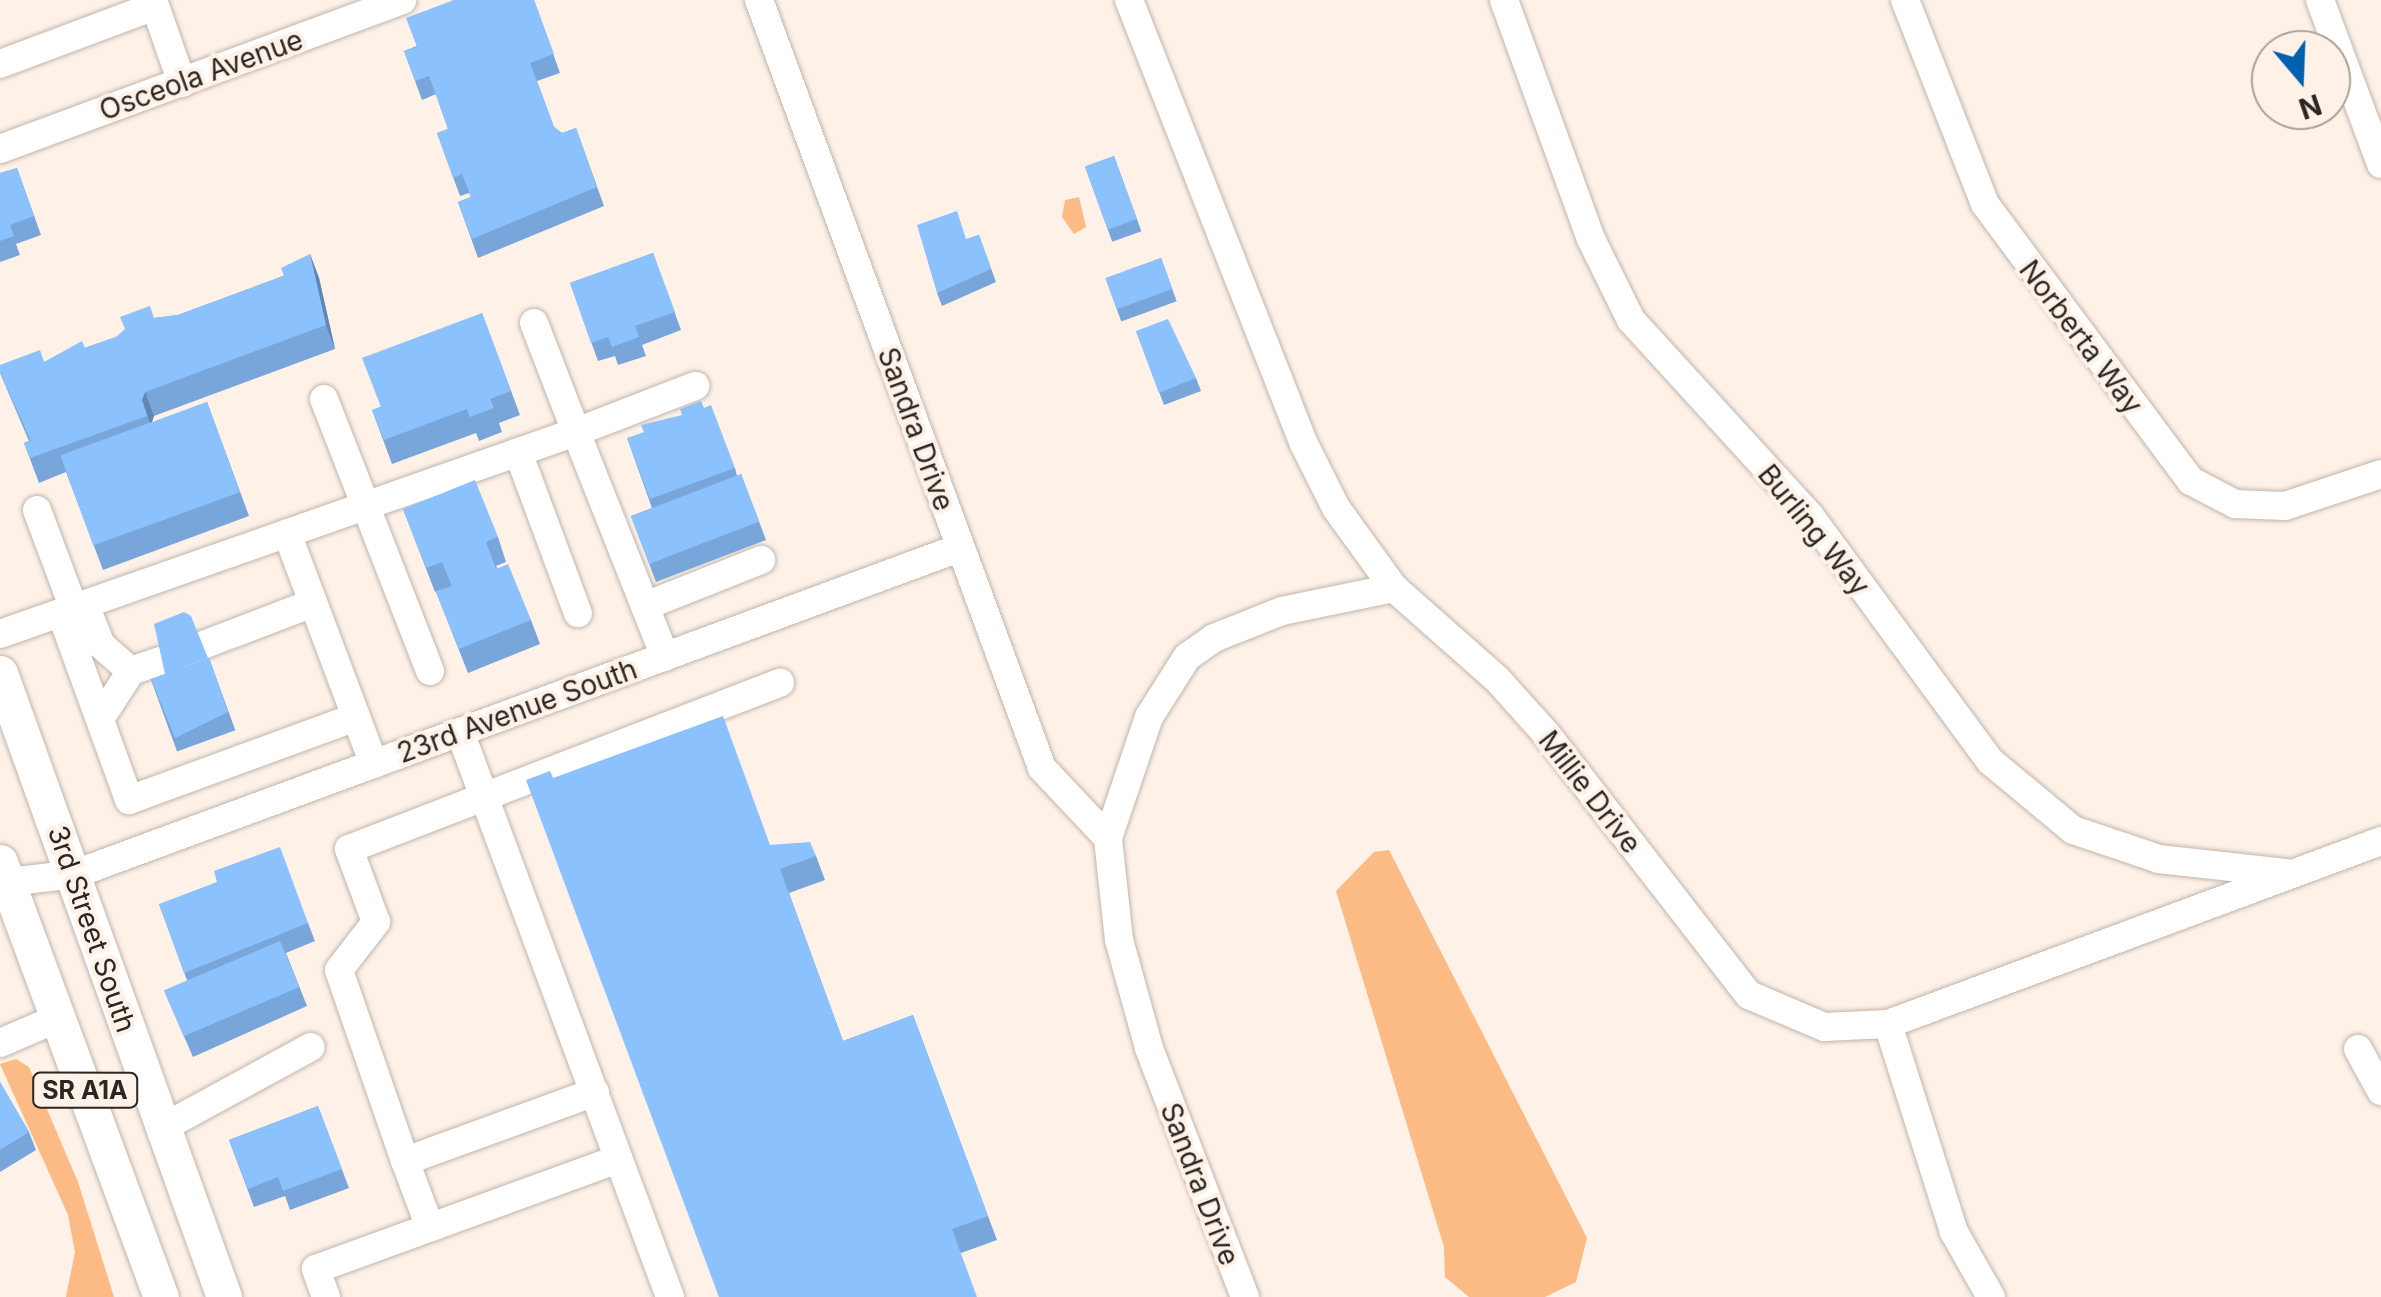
<!DOCTYPE html>
<html>
<head>
<meta charset="utf-8">
<style>
	body { margin:0 }
	#map { position:relative; width:2381px; height:1297px; overflow:hidden; background:#fef1e7; font-family:Inter,sans-serif }
	div>[style] { position:absolute }
	.water>* { inset:0; background:#fcbb85 }
	.roads { filter:drop-shadow(0 0 2px #c1b5ac) drop-shadow(0 0 2px #c1b5ac) }
	.minor>* { height:28px; margin:-14px; padding:0 14px; transform-origin:14px; border-radius:14px; background:#fff }
	.major>* { height:35px; margin:-17.5px; padding:0 17.5px; transform-origin:17.5px; border-radius:17.5px; background:#fff }
	.wall>* { inset:0; background:#78a6da; transform-origin:0 0 }
	.shaded-wall>* { inset:0; background:#6187b1 }
	.building>* { inset:0; background:#8bc1fd; transform-origin:0 0 }
	span { translate:-50% -50%; white-space:nowrap; text-align:center; line-height:1.15; -webkit-text-stroke:8px #fef1e7; paint-order:stroke }
	.shield-label span { padding:2px 8px; background:#fef1e7; border:2px solid; border-radius:8px; -webkit-text-stroke-width:0 }
	.shield-label { font-size:25px; color:#2a2622; font-weight:700 }
	.street-label { font-size:28px; color:#2a2622 }
	.north { position:absolute; left:2251px; top:30px; width:100px; height:100px; box-sizing:border-box; background:#fef1e7; border:2px solid #a9a098; border-radius:50%; rotate:161deg; font-size:28px; font-weight:700; line-height:40px; text-align:center; color:#2a2622 }
	.north::after { content:''; display:block; margin:auto; width:35px; height:45px; background:#0061ae; clip-path:polygon(50% 0,100% 100%,50% 72%,0 100%) }
</style>
</head>
<body>
<div id="map">
	<div class="water">
		<div style="clip-path:polygon(1079px 197px,1086px 227px,1074px 234px,1062px 217px,1065px 200px)"></div>
		<div style="clip-path:polygon(1389px 850px,1587px 1238px,1576px 1282px,1545px 1297px,1469px 1297px,1445px 1277px,1444px 1247px,1336px 891px,1374px 852px)"></div>
		<div style="clip-path:polygon(16px 1059px,29px 1067px,78px 1182px,114px 1297px,66px 1297px,75px 1252px,68px 1215px,0 1064px)"></div>
	</div>
	<div class="roads">
		<div class="minor">
			<div style="left:153px;top:0;width:88px;rotate:70.7deg"></div>
			<div style="left:759px;top:0;width:818px;rotate:69.77deg"></div>
			<div style="left:1042px;top:768px;width:96px;rotate:46.7deg"></div>
			<div style="left:1129px;top:0;width:477px;rotate:68.5deg"></div>
			<div style="left:1304px;top:444px;width:72px;rotate:63.4deg"></div>
			<div style="left:1336px;top:508px;width:99px;rotate:54.1deg"></div>
			<div style="left:1394px;top:588px;width:137px;rotate:41.5deg"></div>
			<div style="left:1497px;top:679px;width:75px;rotate:48.2deg"></div>
			<div style="left:1547px;top:735px;width:329px;rotate:52.2deg"></div>
			<div style="left:1749px;top:995px;width:82px;rotate:23.1deg"></div>
			<div style="left:1824px;top:1027px;width:64px;rotate:-2.7deg"></div>
			<div style="left:1888px;top:1024px;width:526px;rotate:-20.36deg"></div>
			<div style="left:1504px;top:0;width:254px;rotate:70deg"></div>
			<div style="left:1591px;top:239px;width:90px;rotate:63.7deg"></div>
			<div style="left:1631px;top:320px;width:265px;rotate:47.6deg"></div>
			<div style="left:1810px;top:516px;width:304px;rotate:53.7deg"></div>
			<div style="left:1990px;top:761px;width:108px;rotate:39.7deg"></div>
			<div style="left:2073px;top:830px;width:91px;rotate:18.6deg"></div>
			<div style="left:2159px;top:859px;width:127px;rotate:6.3deg"></div>
			<div style="left:1905px;top:0;width:219px;rotate:68.6deg"></div>
			<div style="left:1985px;top:204px;width:345px;rotate:53.4deg"></div>
			<div style="left:2191px;top:481px;width:50px;rotate:27.6deg"></div>
			<div style="left:2235px;top:504px;width:50px;rotate:2.3deg"></div>
			<div style="left:2285px;top:506px;width:101px;rotate:-18.4deg"></div>
			<div style="left:2320px;top:0;width:175px;rotate:69.6deg"></div>
			<div style="left:0;top:64px;width:165px;rotate:-20.5deg"></div>
			<div style="left:0;top:149px;width:429px;rotate:-20.3deg"></div>
			<div style="left:534px;top:323px;width:117px;rotate:68.9deg"></div>
			<div style="left:576px;top:432px;width:128px;rotate:-21.1deg"></div>
			<div style="left:324px;top:399px;width:292px;rotate:68.7deg"></div>
			<div style="left:518px;top:452px;width:172px;rotate:69.6deg"></div>
			<div style="left:37px;top:510px;width:106px;rotate:69.5deg"></div>
			<div style="left:287px;top:533px;width:247px;rotate:69.4deg"></div>
			<div style="left:85px;top:605px;width:43px;rotate:68.2deg"></div>
			<div style="left:101px;top:645px;width:40px;rotate:41deg"></div>
			<div style="left:645px;top:606px;width:125px;rotate:-21.6deg"></div>
			<div style="left:61px;top:613px;width:199px;rotate:70deg"></div>
			<div style="left:129px;top:800px;width:242px;rotate:-20.1deg"></div>
			<div style="left:0;top:634px;width:610px;rotate:-19.33deg"></div>
			<div style="left:576px;top:432px;width:242px;rotate:68.4deg"></div>
			<div style="left:203px;top:645px;width:118px;rotate:-20.9deg"></div>
			<div style="left:100px;top:719px;width:57px;rotate:-57.1deg"></div>
			<div style="left:131px;top:671px;width:34px;rotate:-19deg"></div>
			<div style="left:460px;top:732px;width:603px;rotate:69.61deg"></div>
			<div style="left:0;top:883px;width:76px;rotate:-6.8deg"></div>
			<div style="left:75px;top:874px;width:942px;rotate:-20.24deg"></div>
			<div style="left:1888px;top:1024px;width:218px;rotate:72.4deg"></div>
			<div style="left:1954px;top:1232px;width:75px;rotate:60.4deg"></div>
			<div style="left:0;top:1043px;width:63px;rotate:-23.3deg"></div>
			<div style="left:2358px;top:1049px;width:48px;rotate:61.3deg"></div>
			<div style="left:595px;top:1092px;width:202px;rotate:160deg"></div>
			<div style="left:405px;top:1161px;width:202px;rotate:-109.1deg"></div>
			<div style="left:339px;top:970px;width:61px;rotate:-52.4deg"></div>
			<div style="left:376px;top:922px;width:78px;rotate:-110.3deg"></div>
			<div style="left:349px;top:849px;width:462px;rotate:-21.1deg"></div>
			<div style="left:164px;top:1127px;width:167px;rotate:-28.6deg"></div>
			<div style="left:405px;top:1161px;width:71px;rotate:69.3deg"></div>
			<div style="left:326px;top:1297px;width:30px;rotate:-110deg"></div>
			<div style="left:316px;top:1269px;width:322px;rotate:-20deg"></div>
			<div style="left:1245px;top:1297px;width:267px;rotate:-111.1deg"></div>
			<div style="left:1149px;top:1048px;width:112px;rotate:-105.5deg"></div>
			<div style="left:1119px;top:940px;width:103px;rotate:-96.2deg"></div>
			<div style="left:1108px;top:838px;width:128px;rotate:-71.3deg"></div>
			<div style="left:1149px;top:717px;width:71px;rotate:-57.7deg"></div>
			<div style="left:1187px;top:657px;width:33px;rotate:-35deg"></div>
			<div style="left:1214px;top:638px;width:73px;rotate:-21.7deg"></div>
			<div style="left:1282px;top:611px;width:114px;rotate:-11.6deg"></div>
		</div>
		<div class="major">
			<div style="left:0;top:673px;width:663px;rotate:70.25deg"></div>
			<div style="left:0;top:862px;width:464px;rotate:69.7deg"></div>
		</div>
	</div>
	<div class="wall">
		<div style="clip-path:polygon(534px 0,560px 73px,537px 81px,554px 127px,562px 133px,576px 128px,604px 206px,478px 258px,458px 202px,471px 197px,469px 193px,460px 196px,437px 133px,448px 129px,436px 94px,422px 100px,404px 51px)"></div>
		<div style="left:1114px;top:156px;width:80px;height:31px;rotate:70deg"></div>
		<div style="clip-path:polygon(17px 168px,41px 235px,16px 244px,20px 255px,0 262px,0 173px)"></div>
		<div style="clip-path:polygon(979px 235px,996px 282px,942px 306px,937px 293px,967px 239px)"></div>
		<div style="clip-path:polygon(653px 253px,681px 330px,642px 345px,646px 356px,618px 365px,615px 356px,598px 361px,570px 283px)"></div>
		<div style="clip-path:polygon(310px 254px,319px 278px,335px 349px,154px 416px,151px 423px,207px 402px,249px 516px,103px 570px,66px 472px,39px 483px,24px 443px,29px 441px,0 373px,44px 362px,116px 337px,154px 318px,178px 315px,283px 276px)"></div>
		<div style="left:1161px;top:258px;width:46px;height:59px;rotate:70deg"></div>
		<div style="clip-path:polygon(482px 313px,520px 415px,499px 423px,502px 432px,479px 441px,476px 433px,392px 464px,372px 410px,380px 407px)"></div>
		<div style="clip-path:polygon(1136px 331px,1196px 378px,1201px 391px,1164px 405px)"></div>
		<div style="clip-path:polygon(627px 438px,735px 468px,737px 476px,741px 474px,766px 540px,656px 582px,631px 516px,652px 508px)"></div>
		<div style="clip-path:polygon(403px 509px,498px 537px,506px 562px,496px 566px,531px 620px,540px 644px,468px 673px,436px 592px,451px 586px,435px 592px)"></div>
		<div style="left:209px;top:658px;width:77px;height:62px;rotate:70deg"></div>
		<div style="clip-path:polygon(553px 778px,770px 845px,816px 856px,825px 880px,789px 893px,843px 1041px,913px 1015px,997px 1240px,961px 1253px)"></div>
		<div style="clip-path:polygon(159px 904px,308px 923px,315px 941px,286px 953px,307px 1006px,193px 1057px,165px 993px,188px 983px)"></div>
		<div style="clip-path:polygon(0 1082px,29px 1132px,36px 1150px,0 1172px)"></div>
		<div style="clip-path:polygon(318px 1106px,349px 1188px,290px 1210px,285px 1196px,254px 1207px,229px 1140px)"></div>
	</div>
	<div class="shaded-wall">
		<div style="clip-path:polygon(310px 254px,319px 278px,335px 349px,326px 325px)"></div>
		<div style="clip-path:polygon(145px 392px,154px 416px,151px 425px,156px 440px,142px 400px)"></div>
	</div>
	<div class="building">
		<div style="clip-path:polygon(454px 0,534px 0,554px 54px,530px 63px,554px 127px,562px 133px,576px 128px,597px 187px,472px 239px,458px 202px,471px 197px,462px 174px,453px 178px,437px 133px,448px 129px,429px 76px,415px 81px,404px 51px,417px 47px,406px 18px)"></div>
		<div style="left:1114px;top:156px;width:67px;height:31px;rotate:70deg"></div>
		<div style="clip-path:polygon(17px 168px,34px 216px,10px 225px,14px 236px,0 241px,0 173px)"></div>
		<div style="clip-path:polygon(957px 211px,966px 239px,979px 235px,991px 269px,937px 293px,917px 225px)"></div>
		<div style="clip-path:polygon(653px 253px,675px 312px,635px 326px,639px 337px,612px 347px,608px 337px,591px 343px,570px 283px)"></div>
		<div style="clip-path:polygon(310px 254px,326px 325px,145px 392px,142px 400px,147px 416px,30px 458px,24px 443px,31px 441px,0 372px,0 365px,40px 350px,44px 362px,82px 341px,85px 348px,116px 337px,125px 329px,120px 317px,150px 306px,154px 318px,178px 315px,284px 276px,281px 268px)"></div>
		<div style="left:1161px;top:258px;width:33px;height:59px;rotate:70deg"></div>
		<div style="clip-path:polygon(482px 313px,511px 391px,490px 399px,494px 408px,470px 417px,467px 409px,384px 440px,372px 410px,381px 407px,362px 358px)"></div>
		<div style="clip-path:polygon(1168px 319px,1196px 378px,1159px 393px,1136px 331px)"></div>
		<div style="clip-path:polygon(701px 401px,704px 408px,711px 405px,735px 468px,650px 499px,627px 438px,644px 432px,641px 425px,682px 415px,680px 409px)"></div>
		<div style="left:207px;top:402px;width:96px;height:156px;rotate:70deg"></div>
		<div style="left:741px;top:474px;width:51px;height:118px;rotate:69deg"></div>
		<div style="clip-path:polygon(475px 480px,498px 537px,486px 542px,496px 569px,508px 564px,531px 620px,459px 649px,436px 592px,452px 586px,442px 562px,426px 568px,403px 509px)"></div>
		<div style="clip-path:polygon(184px 612px,191px 616px,208px 658px,165px 674px,154px 624px)"></div>
		<div style="clip-path:polygon(209px 658px,228px 712px,175px 738px,151px 679px)"></div>
		<div style="clip-path:polygon(723px 716px,770px 845px,810px 842px,816px 856px,780px 869px,843px 1041px,913px 1015px,988px 1216px,952px 1229px,977px 1297px,719px 1297px,526px 780px,550px 771px,553px 778px)"></div>
		<div style="clip-path:polygon(280px 847px,308px 923px,184px 973px,159px 904px,217px 882px,214px 871px)"></div>
		<div style="left:280px;top:941px;width:50px;height:126px;rotate:67deg"></div>
		<div style="clip-path:polygon(0 1082px,29px 1132px,0 1150px)"></div>
		<div style="clip-path:polygon(318px 1106px,342px 1169px,283px 1191px,278px 1177px,248px 1189px,229px 1140px)"></div>
	</div>
	<div class="shield-label">
		<span style="left:85px;top:1090px">SR A1A</span>
	</div>
	<div class="street-label">
		<span style="left:201px;top:75px;rotate:-20deg">Osceola Avenue</span>
		<span style="left:2081px;top:337px;rotate:53deg">Norberta Way</span>
		<span style="left:916px;top:429px;rotate:70deg">Sandra Drive</span>
		<span style="left:1814px;top:530px;rotate:51deg">Burling Way</span>
		<span style="left:517px;top:711px;rotate:-20deg">23rd Avenue South</span>
		<span style="left:1590px;top:792px;rotate:52deg">Millie Drive</span>
		<span style="left:92px;top:929px;rotate:71deg">3rd Street South</span>
		<span style="left:1200px;top:1184px;rotate:69deg">Sandra Drive</span>
	</div>
	<div class="north">N</div>
</div>
</body>
</html>
